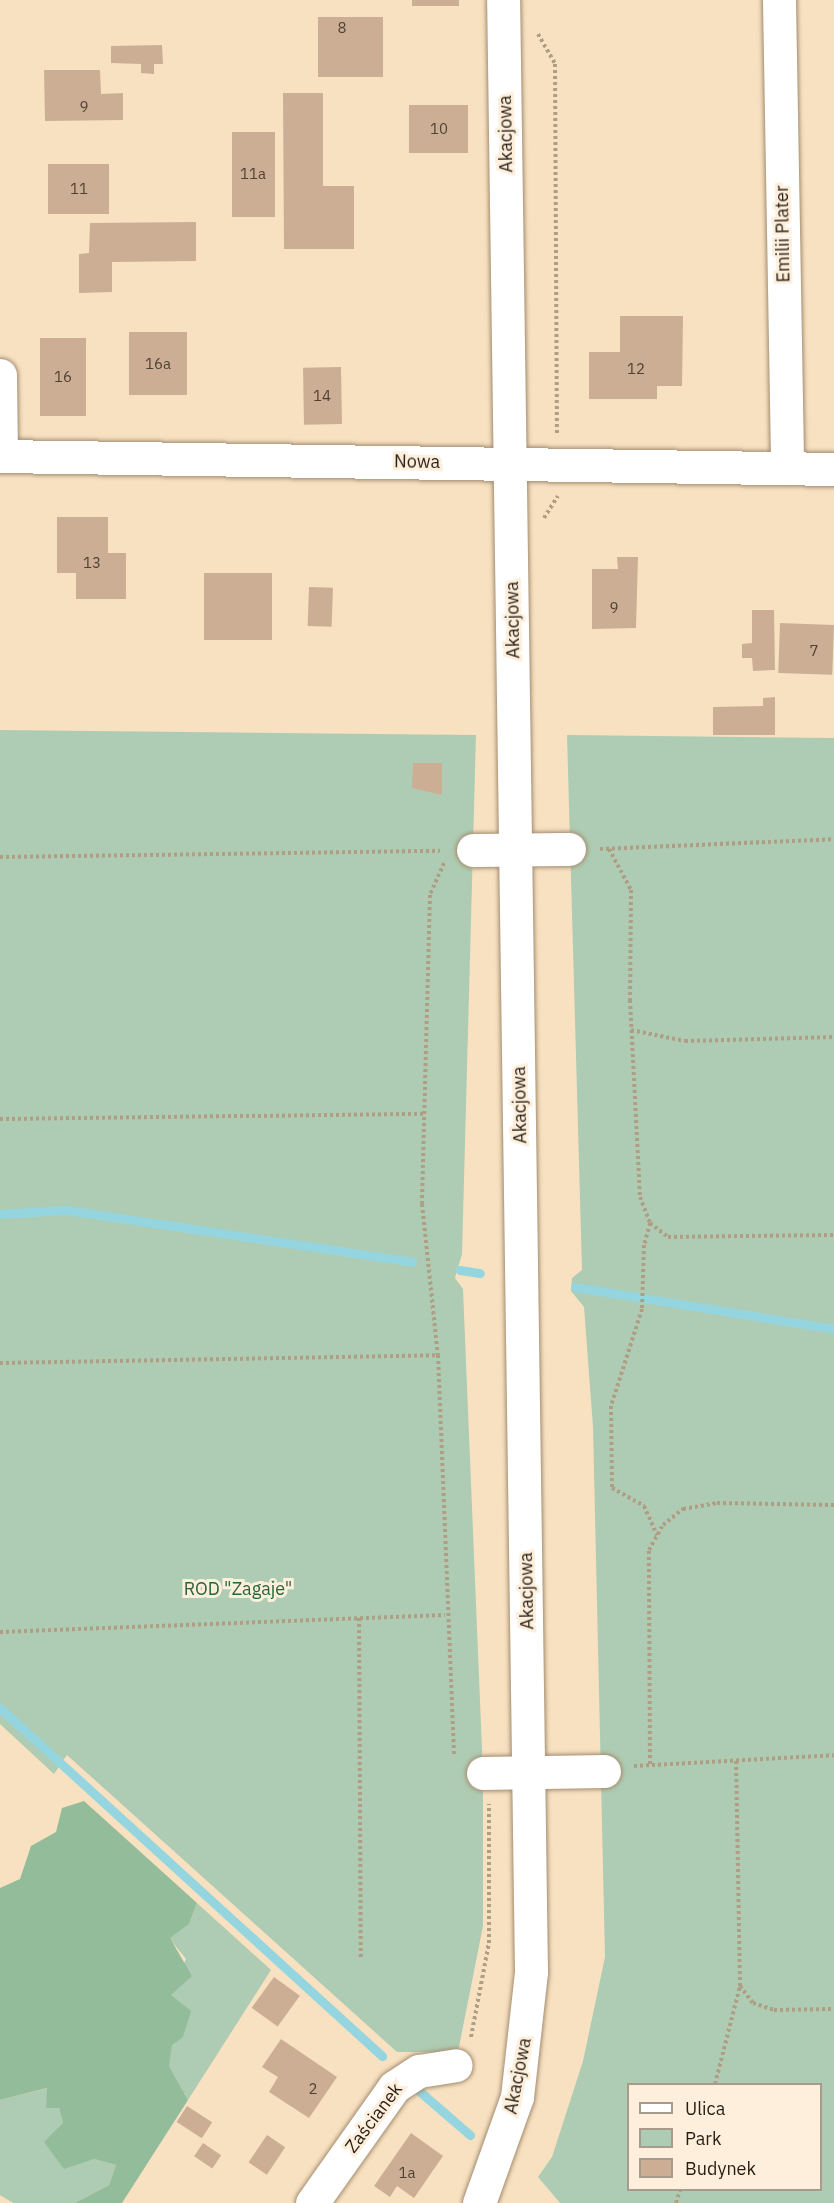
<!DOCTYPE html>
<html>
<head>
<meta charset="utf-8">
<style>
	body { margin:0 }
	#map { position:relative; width:834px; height:2203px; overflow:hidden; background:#f8e1c1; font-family:"IBM Plex Sans",sans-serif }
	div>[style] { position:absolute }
	.green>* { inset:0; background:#aeccb3 }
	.forest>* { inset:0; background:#92bc9a }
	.stream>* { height:9px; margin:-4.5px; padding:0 4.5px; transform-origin:4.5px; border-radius:4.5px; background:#95d5df }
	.building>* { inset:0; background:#ccae95; transform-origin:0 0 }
	.path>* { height:4px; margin-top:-2px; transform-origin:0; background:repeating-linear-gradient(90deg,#af9d84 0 3px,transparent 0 6px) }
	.roads { filter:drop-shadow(0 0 2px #a38d70) drop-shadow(0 0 2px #a38d70) }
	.minor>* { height:33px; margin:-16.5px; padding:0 16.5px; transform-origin:16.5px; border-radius:16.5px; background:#fff }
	span { translate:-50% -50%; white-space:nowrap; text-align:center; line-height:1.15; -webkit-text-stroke:6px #fdefdc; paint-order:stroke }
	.number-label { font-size:15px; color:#504233 }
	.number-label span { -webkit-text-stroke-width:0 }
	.street-label { font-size:18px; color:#261e12 }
	.park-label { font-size:18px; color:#276437 }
	.legend { position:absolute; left:627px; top:2083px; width:195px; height:108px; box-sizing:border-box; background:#fdefdc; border:2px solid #a79b8b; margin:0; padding:8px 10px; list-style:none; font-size:18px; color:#261e12 }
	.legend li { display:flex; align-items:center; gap:12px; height:30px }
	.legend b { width:30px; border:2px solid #a79b8b }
</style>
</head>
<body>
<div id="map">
	<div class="green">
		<div style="clip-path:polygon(0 730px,476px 735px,462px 1254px,455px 1278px,463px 1289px,483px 1773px,483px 1926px,458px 2052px,397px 2052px,67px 1755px,54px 1774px,0 1724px)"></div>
		<div style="clip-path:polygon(evenodd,567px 735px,834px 738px,834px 2203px,560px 2203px,538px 2177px,552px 2157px,583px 2061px,605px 1957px,593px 1427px,584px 1307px,571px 1291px,572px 1278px,582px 1270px,567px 735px,628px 2084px,820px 2084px,820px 2190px,628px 2190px,628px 2084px)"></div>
		<div style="clip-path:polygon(197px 1903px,271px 1970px,188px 2100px,169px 2066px,170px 1995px,186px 1959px,169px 1938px,189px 1924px)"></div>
		<div style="clip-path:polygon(48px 2088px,46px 2108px,59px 2108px,63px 2123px,94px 2159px,116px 2165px,109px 2185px,75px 2203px,13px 2203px,0 2195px,0 2100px)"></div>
	</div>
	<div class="forest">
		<div style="clip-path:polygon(84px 1801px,197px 1903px,189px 1924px,170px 1938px,192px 1976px,171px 1995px,191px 2011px,183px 2037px,172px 2045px,169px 2066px,188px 2100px,122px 2203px,75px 2203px,109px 2185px,116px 2165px,94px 2159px,64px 2169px,44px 2142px,63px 2123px,59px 2108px,46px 2108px,47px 2088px,0 2100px,0 1888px,20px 1879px,31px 1846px,56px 1832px,62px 1808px)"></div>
	</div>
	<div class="stream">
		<div style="left:0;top:1214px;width:66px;rotate:-3.5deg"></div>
		<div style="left:66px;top:1210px;width:350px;rotate:8.5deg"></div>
		<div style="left:460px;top:1270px;width:20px;rotate:9deg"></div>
		<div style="left:575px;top:1287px;width:262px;rotate:9.2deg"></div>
		<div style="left:0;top:1708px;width:517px;rotate:42.33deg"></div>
		<div style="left:418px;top:2090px;width:69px;rotate:40.9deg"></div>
	</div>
	<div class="building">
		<div style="left:412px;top:0;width:47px;height:6px"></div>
		<div style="left:383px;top:17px;width:60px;height:65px;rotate:90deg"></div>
		<div style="clip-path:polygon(162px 45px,163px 64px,154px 64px,154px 74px,141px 73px,141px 64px,111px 63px,111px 46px)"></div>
		<div style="clip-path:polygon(44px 70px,100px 70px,101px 94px,123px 93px,123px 120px,45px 121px)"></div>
		<div style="clip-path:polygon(283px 93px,323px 93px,323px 186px,354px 186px,354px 249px,284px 249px)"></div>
		<div style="left:468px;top:105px;width:48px;height:59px;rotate:90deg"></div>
		<div style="left:232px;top:132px;width:43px;height:85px"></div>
		<div style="left:48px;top:164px;width:61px;height:50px"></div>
		<div style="clip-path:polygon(196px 222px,196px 261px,112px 262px,112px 292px,79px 293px,79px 254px,89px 253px,90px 223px)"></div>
		<div style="clip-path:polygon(620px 316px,683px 316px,682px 386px,657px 386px,657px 399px,589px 399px,589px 352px,620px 352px)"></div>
		<div style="left:187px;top:332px;width:63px;height:58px;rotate:90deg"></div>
		<div style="left:40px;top:338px;width:46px;height:78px"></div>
		<div style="left:341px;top:367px;width:57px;height:38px;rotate:89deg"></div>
		<div style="clip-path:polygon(57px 517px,108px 517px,108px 553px,126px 553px,126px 599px,76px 599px,76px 573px,57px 573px)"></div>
		<div style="clip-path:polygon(617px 557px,638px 557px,636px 628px,592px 629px,592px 569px,618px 569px)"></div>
		<div style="left:204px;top:573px;width:68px;height:67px"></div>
		<div style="left:309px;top:587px;width:24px;height:39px;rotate:2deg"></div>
		<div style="clip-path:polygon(752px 610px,774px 610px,775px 670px,753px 671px,752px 658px,742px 658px,742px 644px,752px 643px)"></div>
		<div style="left:780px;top:623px;width:54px;height:50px;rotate:2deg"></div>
		<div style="clip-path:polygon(775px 697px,775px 735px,713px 735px,713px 707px,763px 706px,763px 698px)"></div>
		<div style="clip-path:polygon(413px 763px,442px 763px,442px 795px,412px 788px)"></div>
		<div style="left:274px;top:1977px;width:32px;height:38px;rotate:36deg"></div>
		<div style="clip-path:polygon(281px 2039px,337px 2077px,309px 2118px,269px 2092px,278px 2077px,262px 2067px)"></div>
		<div style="left:187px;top:2106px;width:30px;height:19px;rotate:33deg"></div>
		<div style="clip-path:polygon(411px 2133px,443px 2156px,414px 2198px,397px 2186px,390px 2197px,374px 2186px)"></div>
		<div style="left:267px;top:2135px;width:22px;height:33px;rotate:34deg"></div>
		<div style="left:203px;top:2143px;width:22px;height:16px;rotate:34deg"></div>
	</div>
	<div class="path">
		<div style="left:538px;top:34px;width:34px;rotate:60deg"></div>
		<div style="left:555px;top:64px;width:369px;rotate:89.7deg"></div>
		<div style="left:544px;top:518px;width:26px;rotate:-58deg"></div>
		<div style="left:600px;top:849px;width:234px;rotate:-2.4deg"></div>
		<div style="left:609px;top:849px;width:47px;rotate:61.8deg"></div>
		<div style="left:631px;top:890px;width:110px;rotate:90.5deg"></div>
		<div style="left:630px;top:1000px;width:197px;rotate:87.1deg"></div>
		<div style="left:640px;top:1197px;width:28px;rotate:69deg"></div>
		<div style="left:650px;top:1223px;width:23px;rotate:38deg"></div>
		<div style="left:668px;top:1237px;width:166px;rotate:-0.7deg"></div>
		<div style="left:0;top:857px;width:440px;rotate:-0.8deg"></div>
		<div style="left:444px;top:863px;width:35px;rotate:114deg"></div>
		<div style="left:430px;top:895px;width:309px;rotate:91.5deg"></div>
		<div style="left:422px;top:1204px;width:152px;rotate:84deg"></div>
		<div style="left:438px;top:1355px;width:402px;rotate:87.7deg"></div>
		<div style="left:631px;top:1030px;width:55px;rotate:11.5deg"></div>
		<div style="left:685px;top:1041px;width:149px;rotate:-1.5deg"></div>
		<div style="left:0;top:1119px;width:424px;rotate:-0.7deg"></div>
		<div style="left:650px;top:1223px;width:23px;rotate:105deg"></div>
		<div style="left:644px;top:1245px;width:64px;rotate:91.8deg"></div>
		<div style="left:642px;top:1309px;width:102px;rotate:107.7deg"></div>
		<div style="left:611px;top:1406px;width:82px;rotate:89.3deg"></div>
		<div style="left:612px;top:1488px;width:37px;rotate:29deg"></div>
		<div style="left:644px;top:1506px;width:32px;rotate:66deg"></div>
		<div style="left:0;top:1363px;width:438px;rotate:-1deg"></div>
		<div style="left:359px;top:1618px;width:340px;rotate:89.7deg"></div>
		<div style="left:0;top:1632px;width:445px;rotate:-2.2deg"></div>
		<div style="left:650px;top:1764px;width:214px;rotate:-90.3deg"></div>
		<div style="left:649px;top:1550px;width:29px;rotate:-61deg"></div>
		<div style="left:663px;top:1525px;width:26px;rotate:-39deg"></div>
		<div style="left:683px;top:1509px;width:35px;rotate:-10deg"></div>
		<div style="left:717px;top:1503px;width:117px;rotate:1deg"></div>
		<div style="left:634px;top:1766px;width:200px;rotate:-3.1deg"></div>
		<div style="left:740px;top:1986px;width:21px;rotate:53deg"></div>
		<div style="left:753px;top:2003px;width:22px;rotate:18deg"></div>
		<div style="left:774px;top:2010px;width:60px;rotate:-1deg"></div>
		<div style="left:471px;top:2037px;width:96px;rotate:-79.2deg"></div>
		<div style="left:489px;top:1943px;width:139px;rotate:-90deg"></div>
		<div style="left:715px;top:2084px;width:101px;rotate:-75.7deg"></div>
		<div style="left:740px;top:1986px;width:226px;rotate:-91deg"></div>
		<div style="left:676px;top:2203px;width:14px;rotate:-73deg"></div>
	</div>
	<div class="roads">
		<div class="minor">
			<div style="left:779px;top:0;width:468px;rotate:89deg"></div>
			<div style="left:0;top:375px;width:81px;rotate:89.3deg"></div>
			<div style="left:0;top:456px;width:834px;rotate:0.89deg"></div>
			<div style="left:473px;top:850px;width:96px;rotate:-0.6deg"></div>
			<div style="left:483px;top:1773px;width:121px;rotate:-0.9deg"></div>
			<div style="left:312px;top:2203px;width:142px;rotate:-54.7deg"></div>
			<div style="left:394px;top:2087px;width:30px;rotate:-33deg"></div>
			<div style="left:419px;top:2071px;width:37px;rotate:-9deg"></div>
			<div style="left:479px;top:2203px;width:113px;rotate:-70.3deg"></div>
			<div style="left:517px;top:2097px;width:126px;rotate:-83.6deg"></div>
			<div style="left:531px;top:1972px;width:1972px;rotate:-90.81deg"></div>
		</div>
	</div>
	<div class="number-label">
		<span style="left:342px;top:28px">8</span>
		<span style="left:84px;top:107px">9</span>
		<span style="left:439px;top:129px">10</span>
		<span style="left:253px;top:174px">11a</span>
		<span style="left:79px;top:189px">11</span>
		<span style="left:158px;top:364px">16a</span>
		<span style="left:636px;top:369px">12</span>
		<span style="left:63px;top:377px">16</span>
		<span style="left:322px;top:396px">14</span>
		<span style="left:92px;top:563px">13</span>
		<span style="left:614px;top:608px">9</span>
		<span style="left:814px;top:651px">7</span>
		<span style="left:313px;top:2089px">2</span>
		<span style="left:407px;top:2173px">1a</span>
	</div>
	<div class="street-label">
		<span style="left:506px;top:134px;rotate:-91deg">Akacjowa</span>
		<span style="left:783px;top:234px;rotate:-91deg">Emilii Plater</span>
		<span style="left:417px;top:462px;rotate:1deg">Nowa</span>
		<span style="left:513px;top:620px;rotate:-91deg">Akacjowa</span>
		<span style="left:520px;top:1105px;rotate:-91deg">Akacjowa</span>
		<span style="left:527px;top:1591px;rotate:-91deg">Akacjowa</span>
		<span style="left:518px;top:2076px;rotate:-79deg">Akacjowa</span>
		<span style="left:374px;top:2118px;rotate:-53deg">Zaścianek</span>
	</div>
	<div class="park-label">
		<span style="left:238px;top:1589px">ROD "Zagaje"</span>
	</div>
	<ul class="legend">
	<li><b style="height:8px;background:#fff"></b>Ulica</li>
	<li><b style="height:16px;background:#aeccb3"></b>Park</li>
	<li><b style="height:16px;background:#ccae95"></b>Budynek</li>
	</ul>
</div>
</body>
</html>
